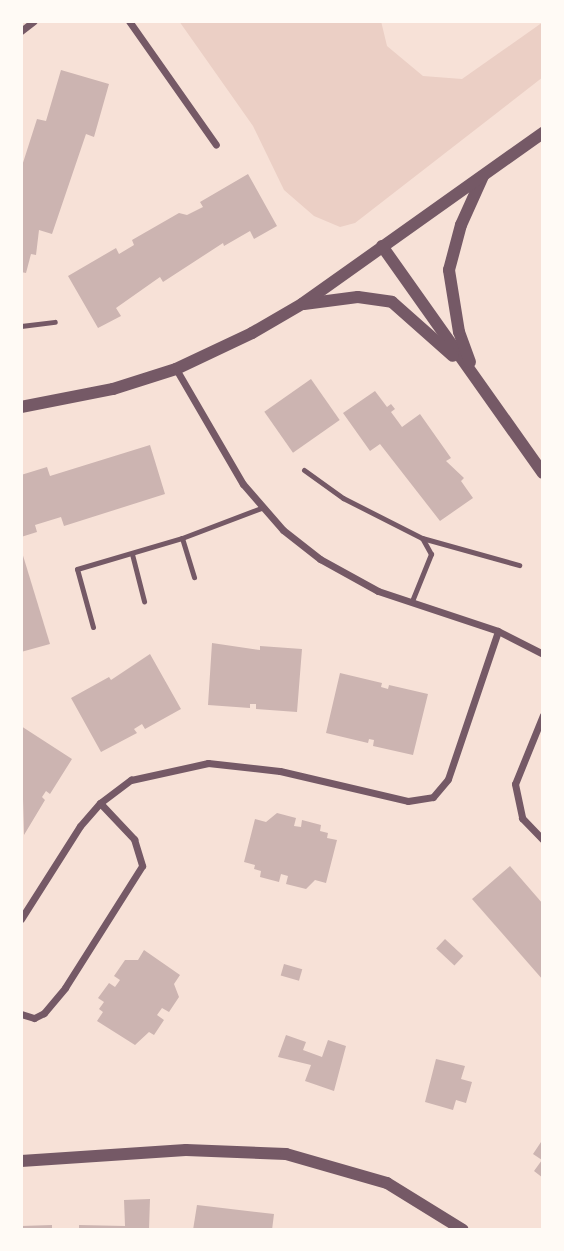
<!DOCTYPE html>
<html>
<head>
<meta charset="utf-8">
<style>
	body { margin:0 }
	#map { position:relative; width:564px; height:1251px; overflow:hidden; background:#f7e1d7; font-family:"Zilla Slab",serif }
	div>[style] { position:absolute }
	.green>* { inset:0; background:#ebcfc5 }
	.building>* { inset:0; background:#ccb4b1; transform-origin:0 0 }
	.service>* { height:5px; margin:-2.5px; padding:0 2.5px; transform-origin:2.5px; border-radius:2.5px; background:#755966 }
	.minor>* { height:7px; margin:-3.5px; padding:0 3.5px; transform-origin:3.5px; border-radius:3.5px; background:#755966 }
	.tertiary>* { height:12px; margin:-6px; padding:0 6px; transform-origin:6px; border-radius:6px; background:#755966 }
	span { translate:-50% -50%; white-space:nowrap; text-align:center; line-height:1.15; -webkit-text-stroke:5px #fffaf5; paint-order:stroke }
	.frame { position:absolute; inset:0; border:23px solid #fffaf5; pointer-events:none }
</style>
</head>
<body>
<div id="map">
	<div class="green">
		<div style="clip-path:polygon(179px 21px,381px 21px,387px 46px,423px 76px,462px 79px,543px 22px,543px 77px,355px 223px,340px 227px,314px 216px,284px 190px,253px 126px)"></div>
	</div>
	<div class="building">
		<div style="clip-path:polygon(61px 70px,109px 84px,94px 137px,86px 134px,52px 234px,39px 230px,36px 255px,31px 254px,26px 273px,21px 272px,21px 169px,37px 119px,46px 121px)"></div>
		<div style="clip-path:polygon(248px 174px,277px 226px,254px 239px,250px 231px,224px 246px,223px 243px,163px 282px,160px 277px,116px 308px,121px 316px,98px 328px,68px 276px,116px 248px,119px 254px,134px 245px,132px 240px,179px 213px,187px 215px,203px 207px,200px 202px)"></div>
		<div style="left:311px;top:379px;width:50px;height:57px;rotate:55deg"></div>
		<div style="clip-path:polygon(375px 391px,387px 407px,391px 404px,395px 409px,391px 412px,402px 427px,420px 414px,451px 458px,446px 461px,464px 478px,461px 481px,473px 498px,440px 521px,380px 444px,370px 451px,343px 413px)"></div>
		<div style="clip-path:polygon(150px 445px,165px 494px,64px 526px,61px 517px,35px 525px,37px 532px,21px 537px,21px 475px,47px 467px,50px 476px)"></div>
		<div style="clip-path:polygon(21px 549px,50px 644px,21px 652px)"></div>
		<div style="clip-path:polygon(212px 643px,260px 650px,260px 646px,302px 649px,297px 712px,256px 709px,256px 704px,250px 704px,250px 708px,208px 705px)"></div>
		<div style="clip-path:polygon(150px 654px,181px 709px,145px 729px,142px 724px,134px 729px,137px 733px,101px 752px,71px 698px,109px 677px,111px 680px)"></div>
		<div style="clip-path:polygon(340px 673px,382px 683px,381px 687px,388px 689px,389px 685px,428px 694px,413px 755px,373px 746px,374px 740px,369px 739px,368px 743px,326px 733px)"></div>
		<div style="clip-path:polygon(21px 726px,72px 759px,50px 794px,46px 791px,42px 797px,45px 800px,24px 835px)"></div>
		<div style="clip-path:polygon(277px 813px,296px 818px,294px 826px,301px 827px,302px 820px,321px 825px,320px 831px,328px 833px,327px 838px,337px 840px,326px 883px,315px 880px,306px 889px,286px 884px,288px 876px,281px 874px,279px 882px,260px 877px,261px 871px,254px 869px,255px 865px,244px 862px,255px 819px,266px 822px)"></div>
		<div style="clip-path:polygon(510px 866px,543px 904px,543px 980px,472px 899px)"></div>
		<div style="left:445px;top:939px;width:25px;height:13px;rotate:43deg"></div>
		<div style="clip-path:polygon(144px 950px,180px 975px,174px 984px,179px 997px,169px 1012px,162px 1008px,157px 1015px,164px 1020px,154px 1035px,149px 1032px,135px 1045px,97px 1021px,103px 1012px,99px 1009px,104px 1002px,98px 998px,109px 983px,115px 987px,120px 980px,114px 976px,125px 960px,138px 960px)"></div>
		<div style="left:284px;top:964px;width:19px;height:12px;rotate:16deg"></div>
		<div style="clip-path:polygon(286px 1035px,306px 1042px,303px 1050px,322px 1057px,328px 1040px,346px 1046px,334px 1091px,305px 1081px,311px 1065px,278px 1057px)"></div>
		<div style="clip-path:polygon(436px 1059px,465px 1066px,461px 1079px,472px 1082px,466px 1103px,456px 1100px,453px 1110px,425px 1102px)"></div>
		<div style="clip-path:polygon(543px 1139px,543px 1178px,534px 1171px,542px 1160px,533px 1154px)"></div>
		<div style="clip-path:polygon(150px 1199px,149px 1230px,79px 1230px,79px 1225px,125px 1226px,124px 1200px)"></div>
		<div style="clip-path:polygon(197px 1205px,274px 1214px,272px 1230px,193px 1230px)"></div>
		<div style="clip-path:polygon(52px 1225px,52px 1230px,21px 1230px,21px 1226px)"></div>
	</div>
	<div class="service">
		<div style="left:21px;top:326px;width:34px;rotate:-7deg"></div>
		<div style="left:304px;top:470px;width:48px;rotate:35.7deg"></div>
		<div style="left:343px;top:498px;width:89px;rotate:26.9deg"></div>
		<div style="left:422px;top:538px;width:101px;rotate:15.6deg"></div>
		<div style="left:182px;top:538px;width:41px;rotate:72.9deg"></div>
		<div style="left:132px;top:554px;width:49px;rotate:75.7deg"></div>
		<div style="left:412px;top:601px;width:51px;rotate:-68deg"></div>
		<div style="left:431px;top:554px;width:18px;rotate:-119deg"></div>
		<div style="left:93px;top:627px;width:60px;rotate:-105.4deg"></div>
		<div style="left:77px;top:569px;width:109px;rotate:-16.4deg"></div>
		<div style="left:182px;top:538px;width:85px;rotate:-20.8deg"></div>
	</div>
	<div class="minor">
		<div style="left:129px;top:21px;width:151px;rotate:54.9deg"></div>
		<div style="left:21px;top:31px;width:16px;rotate:-38deg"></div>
		<div style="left:176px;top:369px;width:133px;rotate:59.8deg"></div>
		<div style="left:243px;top:484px;width:61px;rotate:49deg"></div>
		<div style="left:283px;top:530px;width:47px;rotate:38.1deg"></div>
		<div style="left:320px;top:559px;width:66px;rotate:28.9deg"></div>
		<div style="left:378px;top:591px;width:126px;rotate:18.4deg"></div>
		<div style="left:498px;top:631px;width:51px;rotate:27.1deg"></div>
		<div style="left:543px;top:715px;width:74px;rotate:112.1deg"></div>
		<div style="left:515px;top:784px;width:35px;rotate:78deg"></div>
		<div style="left:522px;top:818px;width:30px;rotate:46deg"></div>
		<div style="left:100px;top:803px;width:39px;rotate:-37deg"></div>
		<div style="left:131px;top:780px;width:79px;rotate:-12.4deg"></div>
		<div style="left:208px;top:763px;width:72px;rotate:6.3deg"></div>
		<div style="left:280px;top:771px;width:131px;rotate:13.2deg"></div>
		<div style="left:408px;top:801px;width:25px;rotate:-9deg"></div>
		<div style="left:433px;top:797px;width:23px;rotate:-50deg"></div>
		<div style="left:448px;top:779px;width:156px;rotate:-71.3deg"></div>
		<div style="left:21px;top:919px;width:110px;rotate:-57.6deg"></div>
		<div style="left:80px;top:826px;width:30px;rotate:-49deg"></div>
		<div style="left:100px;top:803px;width:50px;rotate:46.6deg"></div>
		<div style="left:134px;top:839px;width:28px;rotate:73deg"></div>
		<div style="left:142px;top:866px;width:144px;rotate:122.3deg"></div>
		<div style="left:65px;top:988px;width:33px;rotate:130deg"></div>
		<div style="left:44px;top:1013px;width:11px;rotate:153deg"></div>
		<div style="left:34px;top:1018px;width:14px;rotate:-163deg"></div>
	</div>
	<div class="tertiary">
		<div style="left:382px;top:246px;width:278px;rotate:54.7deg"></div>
		<div style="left:304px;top:304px;width:54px;rotate:-7.4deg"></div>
		<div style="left:358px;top:297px;width:34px;rotate:8deg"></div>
		<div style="left:392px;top:302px;width:81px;rotate:41.5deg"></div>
		<div style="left:470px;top:362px;width:32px;rotate:-110deg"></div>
		<div style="left:459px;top:332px;width:63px;rotate:-99.2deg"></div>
		<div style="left:449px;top:270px;width:47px;rotate:-75.1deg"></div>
		<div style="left:461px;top:225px;width:54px;rotate:-65.8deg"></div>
		<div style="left:21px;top:407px;width:94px;rotate:-11.1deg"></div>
		<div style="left:113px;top:389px;width:66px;rotate:-17.6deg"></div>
		<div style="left:176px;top:369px;width:84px;rotate:-25.3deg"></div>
		<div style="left:252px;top:333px;width:58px;rotate:-30.1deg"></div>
		<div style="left:302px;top:304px;width:296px;rotate:-35.4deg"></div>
		<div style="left:21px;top:1161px;width:165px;rotate:-3.8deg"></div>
		<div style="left:186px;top:1150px;width:100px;rotate:2.3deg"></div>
		<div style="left:286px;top:1154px;width:105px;rotate:16deg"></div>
		<div style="left:387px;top:1183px;width:89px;rotate:31.7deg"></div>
	</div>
	<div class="frame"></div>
</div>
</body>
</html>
